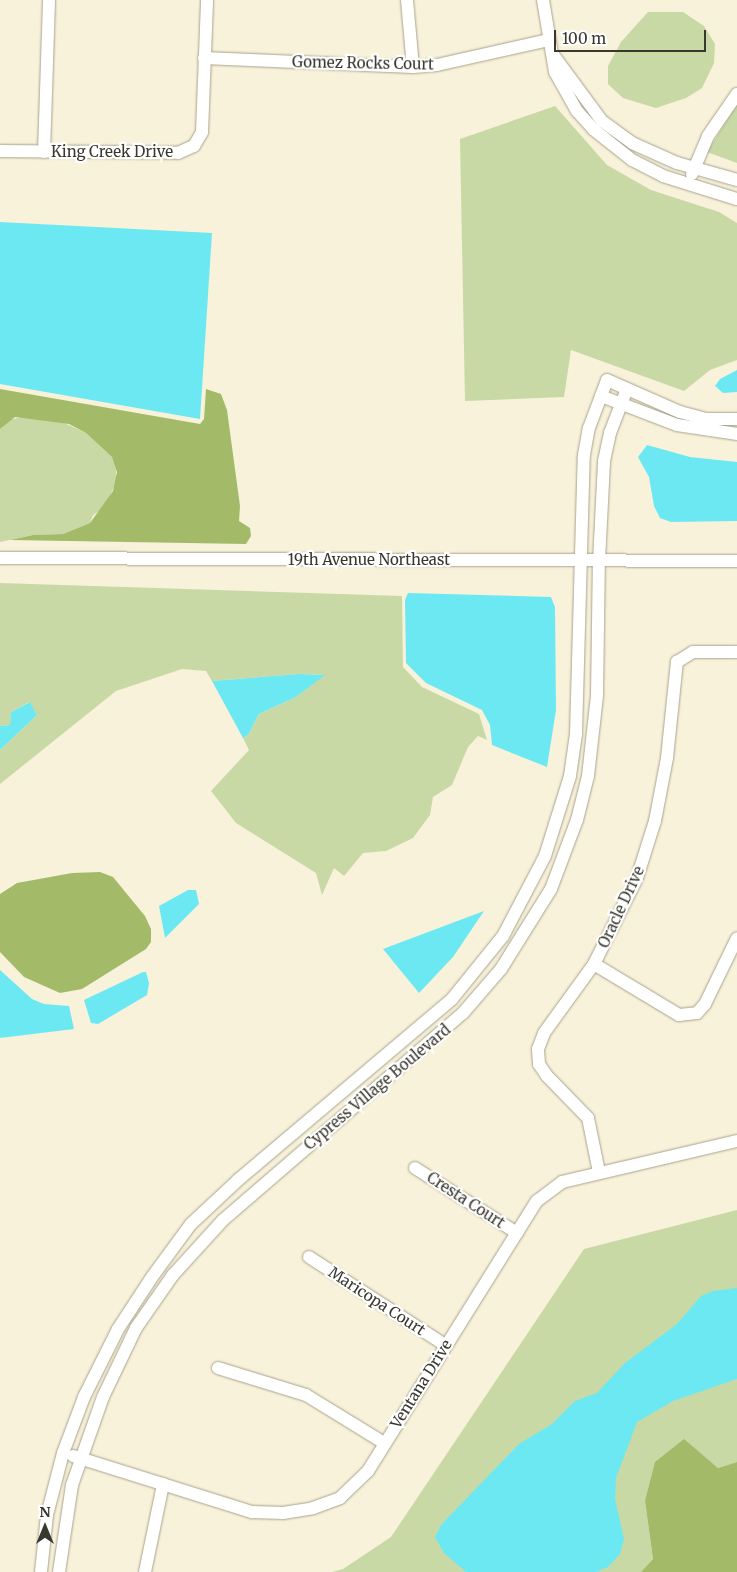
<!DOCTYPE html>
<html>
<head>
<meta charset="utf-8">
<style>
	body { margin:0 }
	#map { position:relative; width:737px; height:1572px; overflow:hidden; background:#f8f2db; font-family:Merriweather,serif }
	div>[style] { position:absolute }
	.green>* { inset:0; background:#c8d9a5 }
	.forest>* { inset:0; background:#a3bb69 }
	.water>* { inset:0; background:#6ce8f2 }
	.roads { filter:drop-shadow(0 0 1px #a8a38c) drop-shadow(0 0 1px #a8a38c) }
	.minor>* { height:12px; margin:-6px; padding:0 6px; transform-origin:6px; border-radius:6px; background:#fff }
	span { translate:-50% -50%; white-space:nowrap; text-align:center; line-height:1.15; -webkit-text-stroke:4.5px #fff; paint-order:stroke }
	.street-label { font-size:15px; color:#39372e }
	.north { position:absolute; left:20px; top:1502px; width:50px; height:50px; -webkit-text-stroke:4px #fff; paint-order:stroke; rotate:0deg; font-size:14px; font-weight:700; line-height:20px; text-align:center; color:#39372e }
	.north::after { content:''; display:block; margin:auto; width:18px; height:22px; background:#39372e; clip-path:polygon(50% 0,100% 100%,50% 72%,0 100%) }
	.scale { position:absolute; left:554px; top:30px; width:152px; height:22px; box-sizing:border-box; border:2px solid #39372e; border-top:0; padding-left:6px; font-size:15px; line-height:18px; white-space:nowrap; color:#39372e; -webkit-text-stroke:4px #fff; paint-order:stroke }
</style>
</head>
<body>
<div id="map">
	<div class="green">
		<div style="clip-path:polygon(648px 12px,683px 12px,704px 26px,715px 44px,714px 63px,702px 88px,686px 98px,656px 108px,623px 98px,608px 84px,608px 66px,621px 42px)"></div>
		<div style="clip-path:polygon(737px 104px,737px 163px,707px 152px)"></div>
		<div style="clip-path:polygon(555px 106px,607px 165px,651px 190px,719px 212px,737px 223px,737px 360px,710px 370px,684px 391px,571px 350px,564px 397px,465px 401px,460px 139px)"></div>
		<div style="clip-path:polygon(26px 416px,58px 420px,86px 433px,112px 457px,116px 464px,116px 483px,104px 508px,93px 515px,90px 523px,63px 534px,33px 535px,0 542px,0 429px,9px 420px)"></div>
		<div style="clip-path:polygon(0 583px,402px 596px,403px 667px,422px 687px,479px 714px,487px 740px,478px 736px,468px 747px,452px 785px,433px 797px,430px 815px,413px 838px,386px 851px,363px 853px,344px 876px,334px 868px,322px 895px,316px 873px,236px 823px,211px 791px,249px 750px,243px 738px,248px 735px,259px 714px,296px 697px,324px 675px,298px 674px,212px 681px,206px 671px,182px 669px,116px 691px,0 784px,0 750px,37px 715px,29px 702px,11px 712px,10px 725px,0 726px)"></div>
		<div style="clip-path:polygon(737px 1210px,737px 1462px,718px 1468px,684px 1440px,645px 1501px,653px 1559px,641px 1572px,332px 1572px,343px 1569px,391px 1537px,584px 1249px)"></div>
	</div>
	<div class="forest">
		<div style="clip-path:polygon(0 389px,200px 424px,204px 419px,206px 389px,221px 394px,227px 410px,240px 506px,239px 521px,250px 528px,251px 536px,246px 544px,10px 540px,33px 535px,63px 534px,90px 523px,113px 491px,117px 472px,112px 457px,86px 433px,69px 424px,15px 417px,0 429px)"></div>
		<div style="clip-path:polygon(100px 872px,113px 877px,145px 916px,151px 929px,151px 942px,146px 949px,82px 989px,60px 993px,24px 977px,0 952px,0 894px,17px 883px,72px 873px)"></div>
		<div style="clip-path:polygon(684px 1439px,718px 1468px,737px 1462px,737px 1572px,641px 1572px,653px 1559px,645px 1501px,655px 1462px)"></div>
	</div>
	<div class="water">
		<div style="clip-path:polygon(0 222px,212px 233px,200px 419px,0 384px)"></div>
		<div style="clip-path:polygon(737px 370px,737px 392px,723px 393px,715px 386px,720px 379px)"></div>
		<div style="clip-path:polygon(647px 445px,690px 457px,737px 462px,737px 521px,671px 522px,660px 518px,654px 506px,649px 477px,638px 457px)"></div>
		<div style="clip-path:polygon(408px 593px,551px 597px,555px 607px,556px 710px,547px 767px,492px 745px,490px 725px,482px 710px,426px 683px,406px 663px,405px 600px)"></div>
		<div style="clip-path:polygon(298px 674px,325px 675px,296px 697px,259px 714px,248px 735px,243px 738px,212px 681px)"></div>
		<div style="clip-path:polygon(30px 702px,37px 715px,0 750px,0 726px,10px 725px,11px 712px)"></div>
		<div style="clip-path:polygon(188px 890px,196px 890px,199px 904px,165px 938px,159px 906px)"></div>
		<div style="clip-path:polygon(484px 911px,453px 957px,419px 993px,383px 949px)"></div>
		<div style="clip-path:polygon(0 970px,32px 999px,44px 1004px,69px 1006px,74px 1029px,0 1038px)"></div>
		<div style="clip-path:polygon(143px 972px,146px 972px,149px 983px,147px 995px,98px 1024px,91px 1023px,84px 1000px)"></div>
		<div style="clip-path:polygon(737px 1288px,737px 1379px,673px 1401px,637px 1422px,616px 1478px,615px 1499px,624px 1539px,620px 1554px,608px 1567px,596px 1572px,466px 1572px,444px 1553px,435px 1537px,441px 1525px,519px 1444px,552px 1424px,575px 1401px,597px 1393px,625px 1363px,677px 1324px,701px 1296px,713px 1291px)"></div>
	</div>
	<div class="roads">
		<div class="minor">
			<div style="left:407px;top:0;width:67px;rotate:84.9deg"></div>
			<div style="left:543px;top:0;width:73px;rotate:80.5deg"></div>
			<div style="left:555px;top:72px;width:45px;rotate:60.6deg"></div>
			<div style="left:577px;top:111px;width:24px;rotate:48deg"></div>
			<div style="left:593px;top:129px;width:50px;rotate:38.5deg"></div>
			<div style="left:632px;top:160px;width:35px;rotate:27deg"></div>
			<div style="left:663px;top:176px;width:77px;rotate:17.3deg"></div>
			<div style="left:554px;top:56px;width:81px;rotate:53.6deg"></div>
			<div style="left:602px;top:121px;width:37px;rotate:36deg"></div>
			<div style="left:632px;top:143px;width:49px;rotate:24deg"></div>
			<div style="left:677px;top:163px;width:62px;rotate:15.8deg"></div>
			<div style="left:204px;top:58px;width:209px;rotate:2.5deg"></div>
			<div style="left:413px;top:67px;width:24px;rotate:-5deg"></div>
			<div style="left:437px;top:65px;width:115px;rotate:-12.6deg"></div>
			<div style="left:0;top:151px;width:178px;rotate:0.6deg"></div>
			<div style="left:178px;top:153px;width:17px;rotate:-24deg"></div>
			<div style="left:194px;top:146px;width:16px;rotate:-60deg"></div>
			<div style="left:202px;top:132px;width:132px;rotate:-87.8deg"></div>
			<div style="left:44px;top:152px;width:152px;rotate:-88.1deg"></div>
			<div style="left:692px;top:174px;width:41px;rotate:-67.2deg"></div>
			<div style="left:708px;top:136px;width:51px;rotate:-55.4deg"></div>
			<div style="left:601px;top:396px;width:81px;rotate:20.9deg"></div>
			<div style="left:677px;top:425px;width:61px;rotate:8.5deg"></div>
			<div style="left:0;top:558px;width:737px;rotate:0.23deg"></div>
			<div style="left:594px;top:964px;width:99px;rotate:31deg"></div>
			<div style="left:679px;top:1015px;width:18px;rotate:-6deg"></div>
			<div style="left:697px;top:1013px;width:12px;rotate:-48deg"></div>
			<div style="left:705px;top:1004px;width:73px;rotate:-64.1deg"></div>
			<div style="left:415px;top:1168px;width:121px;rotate:32.5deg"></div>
			<div style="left:599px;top:1172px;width:55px;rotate:-101.5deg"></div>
			<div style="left:588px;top:1118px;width:59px;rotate:-134.3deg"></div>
			<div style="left:547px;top:1076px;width:14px;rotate:-124deg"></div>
			<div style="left:539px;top:1064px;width:15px;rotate:-94deg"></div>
			<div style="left:538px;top:1049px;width:17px;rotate:-69deg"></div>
			<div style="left:544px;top:1033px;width:85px;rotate:-54.1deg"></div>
			<div style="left:594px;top:964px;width:96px;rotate:-63.4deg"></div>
			<div style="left:637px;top:878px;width:60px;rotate:-72.5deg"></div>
			<div style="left:655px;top:821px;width:64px;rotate:-79.2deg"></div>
			<div style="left:667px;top:758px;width:97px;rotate:-84.1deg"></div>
			<div style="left:677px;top:662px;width:19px;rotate:-32deg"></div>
			<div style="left:693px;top:652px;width:44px"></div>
			<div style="left:309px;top:1257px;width:162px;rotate:32.9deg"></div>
			<div style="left:218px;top:1368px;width:92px;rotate:17.1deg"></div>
			<div style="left:306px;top:1395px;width:92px;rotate:31.6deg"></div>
			<div style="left:73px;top:1456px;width:188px;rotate:17.4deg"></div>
			<div style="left:252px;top:1512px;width:31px;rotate:2deg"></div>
			<div style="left:283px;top:1513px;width:30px;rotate:-9deg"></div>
			<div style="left:313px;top:1508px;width:29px;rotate:-20deg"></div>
			<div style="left:340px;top:1498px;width:39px;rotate:-44deg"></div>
			<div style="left:368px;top:1471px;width:319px;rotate:-58deg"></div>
			<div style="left:537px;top:1201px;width:31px;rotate:-37deg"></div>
			<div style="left:562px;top:1182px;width:180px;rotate:-13.2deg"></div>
			<div style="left:41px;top:1572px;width:57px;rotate:-84deg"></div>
			<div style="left:47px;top:1515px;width:64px;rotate:-75.5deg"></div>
			<div style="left:63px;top:1453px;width:60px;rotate:-69.4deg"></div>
			<div style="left:84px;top:1397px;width:76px;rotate:-63.4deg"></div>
			<div style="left:118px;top:1329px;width:62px;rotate:-56.8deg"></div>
			<div style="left:152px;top:1277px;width:66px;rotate:-53.7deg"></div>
			<div style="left:191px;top:1224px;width:64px;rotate:-43.1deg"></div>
			<div style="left:238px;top:1180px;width:280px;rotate:-40.2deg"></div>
			<div style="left:452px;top:999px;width:81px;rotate:-51deg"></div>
			<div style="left:503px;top:936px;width:90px;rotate:-62.3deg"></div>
			<div style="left:545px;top:856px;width:84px;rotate:-72.6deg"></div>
			<div style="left:570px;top:776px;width:42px;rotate:-81.9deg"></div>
			<div style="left:576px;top:734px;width:279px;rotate:-88.4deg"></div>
			<div style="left:584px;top:455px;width:27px;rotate:-80deg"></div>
			<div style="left:589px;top:428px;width:51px;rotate:-69.4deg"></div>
			<div style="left:607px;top:380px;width:80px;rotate:23.7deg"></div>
			<div style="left:680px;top:412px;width:27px;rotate:15deg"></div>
			<div style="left:706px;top:419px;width:31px"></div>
			<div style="left:59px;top:1572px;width:88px;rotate:-81.5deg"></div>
			<div style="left:72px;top:1485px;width:93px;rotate:-70.6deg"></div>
			<div style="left:103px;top:1397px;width:76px;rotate:-64.4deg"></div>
			<div style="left:136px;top:1328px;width:65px;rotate:-55.1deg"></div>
			<div style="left:173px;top:1275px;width:74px;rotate:-47.7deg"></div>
			<div style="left:223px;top:1220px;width:317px;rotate:-40.8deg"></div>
			<div style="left:463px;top:1013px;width:58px;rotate:-49.2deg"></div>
			<div style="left:501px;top:969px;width:94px;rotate:-58deg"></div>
			<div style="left:551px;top:889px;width:74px;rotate:-69.4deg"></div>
			<div style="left:577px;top:820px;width:45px;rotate:-76deg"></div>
			<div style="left:588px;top:776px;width:81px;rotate:-83.6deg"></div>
			<div style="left:597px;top:696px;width:135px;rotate:-89.2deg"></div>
			<div style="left:599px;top:561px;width:100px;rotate:-87.1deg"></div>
			<div style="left:604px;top:461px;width:29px;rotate:-78deg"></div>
			<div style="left:610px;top:433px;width:47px;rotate:-68.9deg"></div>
			<div style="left:145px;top:1572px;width:90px;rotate:-78.4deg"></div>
		</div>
	</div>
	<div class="street-label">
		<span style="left:363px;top:63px;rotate:1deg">Gomez Rocks Court</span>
		<span style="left:112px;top:152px">King Creek Drive</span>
		<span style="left:369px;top:560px">19th Avenue Northeast</span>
		<span style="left:621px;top:907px;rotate:-65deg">Oracle Drive</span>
		<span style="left:377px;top:1087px;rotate:-40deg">Cypress Village Boulevard</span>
		<span style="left:466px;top:1200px;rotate:33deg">Cresta Court</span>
		<span style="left:377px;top:1301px;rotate:33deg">Maricopa Court</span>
		<span style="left:421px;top:1384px;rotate:-58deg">Ventana Drive</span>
	</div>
	<div class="north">N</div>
	<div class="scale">100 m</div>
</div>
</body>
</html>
